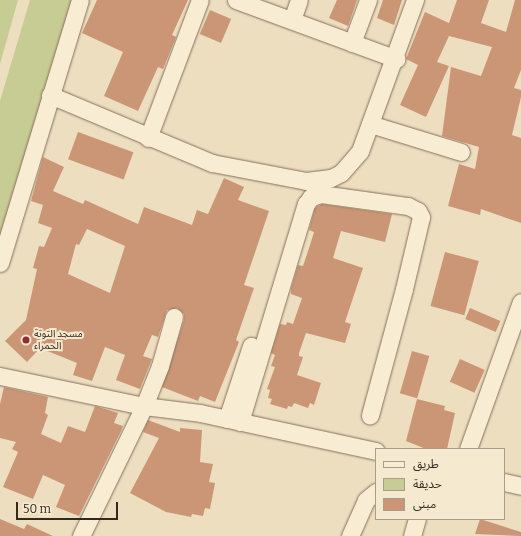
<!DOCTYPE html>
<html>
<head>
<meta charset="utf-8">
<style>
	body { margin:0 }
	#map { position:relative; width:521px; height:536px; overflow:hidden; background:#eddec0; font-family:Bitter,"Noto Sans Arabic",serif }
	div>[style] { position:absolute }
	.green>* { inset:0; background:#c7cb94 }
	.building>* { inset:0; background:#cb9676; transform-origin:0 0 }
	.roads { filter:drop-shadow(0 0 1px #866f58) drop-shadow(0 0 1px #866f58) }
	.minor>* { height:17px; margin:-8.5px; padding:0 8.5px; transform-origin:8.5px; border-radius:8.5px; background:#f8ecd3 }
	.dots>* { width:11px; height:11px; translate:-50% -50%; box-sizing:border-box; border:2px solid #f5e9cf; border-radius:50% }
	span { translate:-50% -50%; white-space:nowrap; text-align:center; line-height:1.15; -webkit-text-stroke:4px #f5e9cf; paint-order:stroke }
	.poi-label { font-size:10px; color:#36281d }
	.left { translate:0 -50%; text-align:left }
	.legend { position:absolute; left:375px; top:448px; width:130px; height:72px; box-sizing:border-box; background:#f5e9cf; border:1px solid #a99c88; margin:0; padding:5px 7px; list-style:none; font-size:12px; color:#36281d }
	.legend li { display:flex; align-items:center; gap:8px; height:20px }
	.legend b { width:20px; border:1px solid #a99c88 }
	.scale { position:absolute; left:16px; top:502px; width:102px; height:18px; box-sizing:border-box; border:2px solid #36281d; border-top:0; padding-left:5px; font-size:12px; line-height:14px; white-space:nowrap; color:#36281d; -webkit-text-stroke:3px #f5e9cf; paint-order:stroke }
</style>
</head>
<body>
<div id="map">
	<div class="green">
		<div style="clip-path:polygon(0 0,18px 0,0 64px)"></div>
		<div style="clip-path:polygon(30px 0,73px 0,0 245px,0 101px)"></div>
	</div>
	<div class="building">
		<div style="clip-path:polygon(97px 0,188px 0,172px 35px,176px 37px,163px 69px,158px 67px,138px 111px,104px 96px,123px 52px,82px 33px)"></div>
		<div style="clip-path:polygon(337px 0,357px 0,348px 26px,329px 18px)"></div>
		<div style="clip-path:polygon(383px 0,402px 0,394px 25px,377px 18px)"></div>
		<div style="clip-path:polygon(457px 0,489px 0,481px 23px,506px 32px,515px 0,521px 0,521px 70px,514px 88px,521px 90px,521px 97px,512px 135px,521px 138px,521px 223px,481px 209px,480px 215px,448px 206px,459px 164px,475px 169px,479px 147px,442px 136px,451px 67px,481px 76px,492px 47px,449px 36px,437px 62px,449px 66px,426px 117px,400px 105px,418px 65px,406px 59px,425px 12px,449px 23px)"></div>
		<div style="left:210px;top:10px;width:23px;height:26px;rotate:23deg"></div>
		<div style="left:78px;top:132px;width:59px;height:29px;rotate:20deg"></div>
		<div style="clip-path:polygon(evenodd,43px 157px,64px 167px,53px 191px,83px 204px,85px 200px,138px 224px,144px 207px,192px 225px,197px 210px,208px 214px,224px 178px,244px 187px,238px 200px,269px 211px,244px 285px,254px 288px,236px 340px,239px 342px,215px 402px,200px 396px,198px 401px,162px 387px,184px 320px,184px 314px,177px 308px,167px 310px,158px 337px,152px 335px,143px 356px,152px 359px,140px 389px,116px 380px,125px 355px,105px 347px,92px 381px,73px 375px,77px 363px,40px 348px,27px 362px,5px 341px,26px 320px,37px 269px,33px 268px,39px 246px,44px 247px,52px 228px,38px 223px,43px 205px,31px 201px,43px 157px,87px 229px,125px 246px,110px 293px,68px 274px,76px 244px,79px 245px,87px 229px)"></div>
		<div style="clip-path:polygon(322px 204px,392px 214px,385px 242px,341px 231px,333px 258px,363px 268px,345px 322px,351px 324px,345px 343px,306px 333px,299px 353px,299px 356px,303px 357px,297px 375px,321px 383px,314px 405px,310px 403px,308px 408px,294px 403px,292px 407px,288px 406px,287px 409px,270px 404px,272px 399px,268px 398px,270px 390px,267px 389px,275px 367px,271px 366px,275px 355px,271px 353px,280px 324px,286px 325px,287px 322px,293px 324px,302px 298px,291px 294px,291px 289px,298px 265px,303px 266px,311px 242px,314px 232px,309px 230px,315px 208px)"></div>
		<div style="left:445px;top:252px;width:35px;height:56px;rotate:15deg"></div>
		<div style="left:470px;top:308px;width:33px;height:12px;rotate:23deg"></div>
		<div style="left:412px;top:351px;width:18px;height:44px;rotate:16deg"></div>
		<div style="left:460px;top:359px;width:27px;height:25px;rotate:24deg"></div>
		<div style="clip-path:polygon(4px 387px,48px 397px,45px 413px,48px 415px,41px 434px,61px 443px,68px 426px,85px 432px,95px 406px,118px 413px,114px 423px,123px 426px,121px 431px,79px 516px,56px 507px,65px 485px,43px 475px,33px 499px,3px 487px,18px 452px,12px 449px,16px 442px,0 438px,0 404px)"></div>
		<div style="clip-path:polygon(417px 399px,445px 406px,444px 410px,455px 413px,447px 449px,426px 449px,406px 441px)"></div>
		<div style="clip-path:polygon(148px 420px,180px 432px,180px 428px,202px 430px,200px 462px,213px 464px,209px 482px,215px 483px,210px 509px,205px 508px,203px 516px,192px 514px,191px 517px,166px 512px,130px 493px,159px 438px,143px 432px)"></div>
		<div style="clip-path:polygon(0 519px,24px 529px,27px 524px,53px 536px,0 536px)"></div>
		<div style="clip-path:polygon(480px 519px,521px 532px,521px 536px,475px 534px)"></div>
	</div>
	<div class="roads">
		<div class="minor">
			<div style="left:236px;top:0;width:171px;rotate:20.2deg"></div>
			<div style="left:292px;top:20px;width:21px;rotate:-71deg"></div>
			<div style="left:352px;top:43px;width:46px;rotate:-69.6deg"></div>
			<div style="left:50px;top:95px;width:176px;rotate:22.8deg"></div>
			<div style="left:212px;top:163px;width:96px;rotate:10.8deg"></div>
			<div style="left:306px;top:181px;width:25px;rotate:-7deg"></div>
			<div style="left:331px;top:178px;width:11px;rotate:-27deg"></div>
			<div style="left:341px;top:173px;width:29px;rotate:-49deg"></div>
			<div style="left:360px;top:151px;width:161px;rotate:-70deg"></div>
			<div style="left:370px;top:124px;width:95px;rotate:17.1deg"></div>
			<div style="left:148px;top:138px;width:147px;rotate:-69.4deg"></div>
			<div style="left:0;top:263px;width:275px;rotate:-73.1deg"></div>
			<div style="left:0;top:376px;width:147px;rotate:11.8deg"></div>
			<div style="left:144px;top:406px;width:56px;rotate:7.1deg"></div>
			<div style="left:200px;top:413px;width:180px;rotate:12.2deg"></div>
			<div style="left:227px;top:419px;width:77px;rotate:-71.8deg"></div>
			<div style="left:240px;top:422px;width:228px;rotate:-73.2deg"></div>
			<div style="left:306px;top:204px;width:9px;rotate:-54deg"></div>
			<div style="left:311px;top:197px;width:10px;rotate:-17deg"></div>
			<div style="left:321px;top:194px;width:88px;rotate:7.9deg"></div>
			<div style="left:408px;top:206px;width:11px;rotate:27deg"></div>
			<div style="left:418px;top:211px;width:7px;rotate:63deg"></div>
			<div style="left:421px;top:217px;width:74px;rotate:103.3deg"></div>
			<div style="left:404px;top:289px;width:131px;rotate:105.1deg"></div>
			<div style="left:468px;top:449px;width:156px;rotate:-70.2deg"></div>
			<div style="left:504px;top:482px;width:17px;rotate:13deg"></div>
			<div style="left:81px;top:536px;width:144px;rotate:-64.1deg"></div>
			<div style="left:144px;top:406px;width:43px;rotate:-68.2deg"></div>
			<div style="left:160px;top:366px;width:51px;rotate:-74.1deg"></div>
			<div style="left:350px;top:536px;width:39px;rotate:-66deg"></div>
			<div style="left:366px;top:500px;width:13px;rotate:-39deg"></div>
			<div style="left:412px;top:536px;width:18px;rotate:-74deg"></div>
		</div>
	</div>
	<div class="dots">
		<div style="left:26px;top:340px;background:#95292e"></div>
	</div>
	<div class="poi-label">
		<span class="left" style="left:34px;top:340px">مسجد التوتة<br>الحمراء</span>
	</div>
	<ul class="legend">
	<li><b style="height:5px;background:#f8ecd3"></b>طريق</li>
	<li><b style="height:11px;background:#c7cb94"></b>حديقة</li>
	<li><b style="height:11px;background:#cb9676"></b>مبنى</li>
	</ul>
	<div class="scale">50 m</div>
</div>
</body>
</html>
